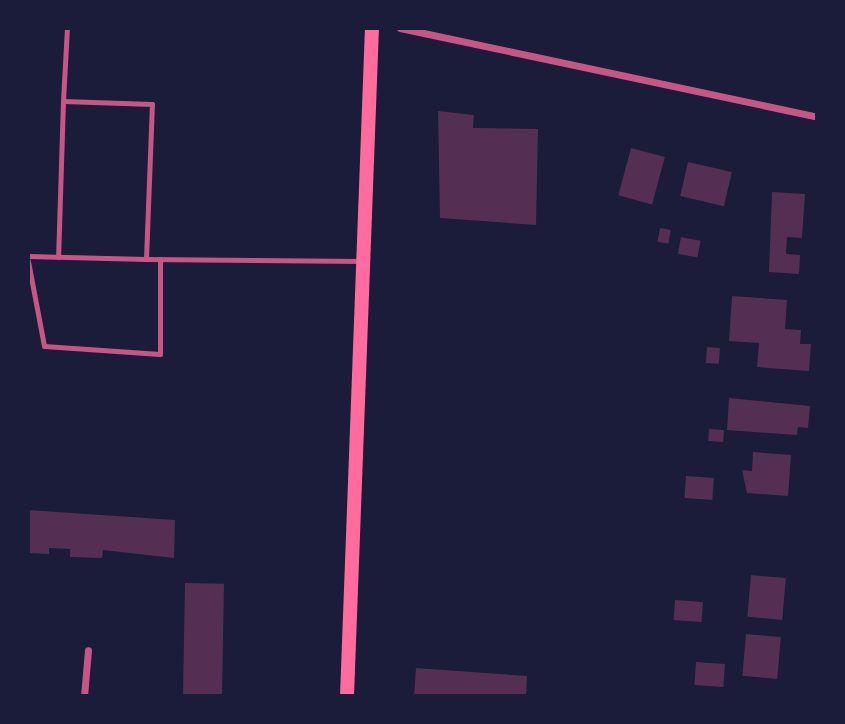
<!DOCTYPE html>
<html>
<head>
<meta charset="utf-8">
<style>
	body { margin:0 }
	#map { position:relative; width:845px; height:724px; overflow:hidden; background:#1b1b3a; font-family:Arial,sans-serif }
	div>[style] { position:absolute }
	.building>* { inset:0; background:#542f53; transform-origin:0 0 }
	.service>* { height:5px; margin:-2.5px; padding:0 2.5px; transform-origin:2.5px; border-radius:2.5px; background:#c65784 }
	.minor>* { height:7px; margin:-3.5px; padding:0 3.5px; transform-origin:3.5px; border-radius:3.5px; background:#c65784 }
	.secondary>* { height:14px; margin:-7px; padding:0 7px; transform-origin:7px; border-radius:7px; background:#ff6b9d }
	span { translate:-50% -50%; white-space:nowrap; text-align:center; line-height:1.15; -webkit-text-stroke:5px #1b1b3a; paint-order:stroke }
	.frame { position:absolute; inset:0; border:30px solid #1b1b3a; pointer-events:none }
</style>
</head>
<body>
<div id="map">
	<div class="building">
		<div style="clip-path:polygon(438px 111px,474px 115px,473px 128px,538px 129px,536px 225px,440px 218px)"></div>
		<div style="left:631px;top:148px;width:35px;height:49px;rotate:15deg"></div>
		<div style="left:688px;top:162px;width:45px;height:35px;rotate:13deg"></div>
		<div style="clip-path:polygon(772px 192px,805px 194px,802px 238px,787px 237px,786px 254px,800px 255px,799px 274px,769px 272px)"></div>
		<div style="left:660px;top:228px;width:11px;height:14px;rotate:10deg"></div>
		<div style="left:681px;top:237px;width:20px;height:17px;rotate:11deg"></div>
		<div style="clip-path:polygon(732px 296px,787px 300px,785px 329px,801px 330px,800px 344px,811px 344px,809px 371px,757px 367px,759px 343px,729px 341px)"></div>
		<div style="left:707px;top:347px;width:13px;height:16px;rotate:4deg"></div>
		<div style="clip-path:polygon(729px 398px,810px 406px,808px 428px,798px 427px,797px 435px,727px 430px)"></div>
		<div style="left:709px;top:429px;width:15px;height:12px;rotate:4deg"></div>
		<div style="clip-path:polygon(753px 452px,791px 455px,788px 496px,747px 493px,742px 470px,752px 471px)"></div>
		<div style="left:686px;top:476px;width:28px;height:22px;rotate:4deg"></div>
		<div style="clip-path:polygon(28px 510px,175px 520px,174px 558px,103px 550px,102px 558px,70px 557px,70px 549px,49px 548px,49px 554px,28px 553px)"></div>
		<div style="left:751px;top:575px;width:35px;height:42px;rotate:5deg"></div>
		<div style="left:185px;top:583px;width:39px;height:113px;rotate:1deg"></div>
		<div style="left:675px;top:600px;width:28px;height:20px;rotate:4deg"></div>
		<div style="left:746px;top:634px;width:35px;height:42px;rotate:5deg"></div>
		<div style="left:696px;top:662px;width:29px;height:23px;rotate:4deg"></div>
		<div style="clip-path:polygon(416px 668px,527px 676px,526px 696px,414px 696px)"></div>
	</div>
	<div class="service">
		<div style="left:63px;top:101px;width:73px;rotate:-86.9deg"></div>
		<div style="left:28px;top:256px;width:118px;rotate:1.5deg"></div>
		<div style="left:146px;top:259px;width:155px;rotate:-87.8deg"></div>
		<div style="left:152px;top:104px;width:89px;rotate:-178.1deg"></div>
		<div style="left:63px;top:101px;width:156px;rotate:91.8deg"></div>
		<div style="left:146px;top:259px;width:217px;rotate:0.5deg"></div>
		<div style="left:28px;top:261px;width:86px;rotate:79.3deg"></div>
		<div style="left:44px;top:346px;width:116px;rotate:3.9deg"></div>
		<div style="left:160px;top:354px;width:95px;rotate:-90deg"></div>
	</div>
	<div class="minor">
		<div style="left:400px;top:28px;width:426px;rotate:12deg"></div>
		<div style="left:84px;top:696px;width:46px;rotate:-85deg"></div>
	</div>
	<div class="secondary">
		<div style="left:347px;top:696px;width:668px;rotate:-87.86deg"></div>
	</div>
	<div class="frame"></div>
</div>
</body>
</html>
